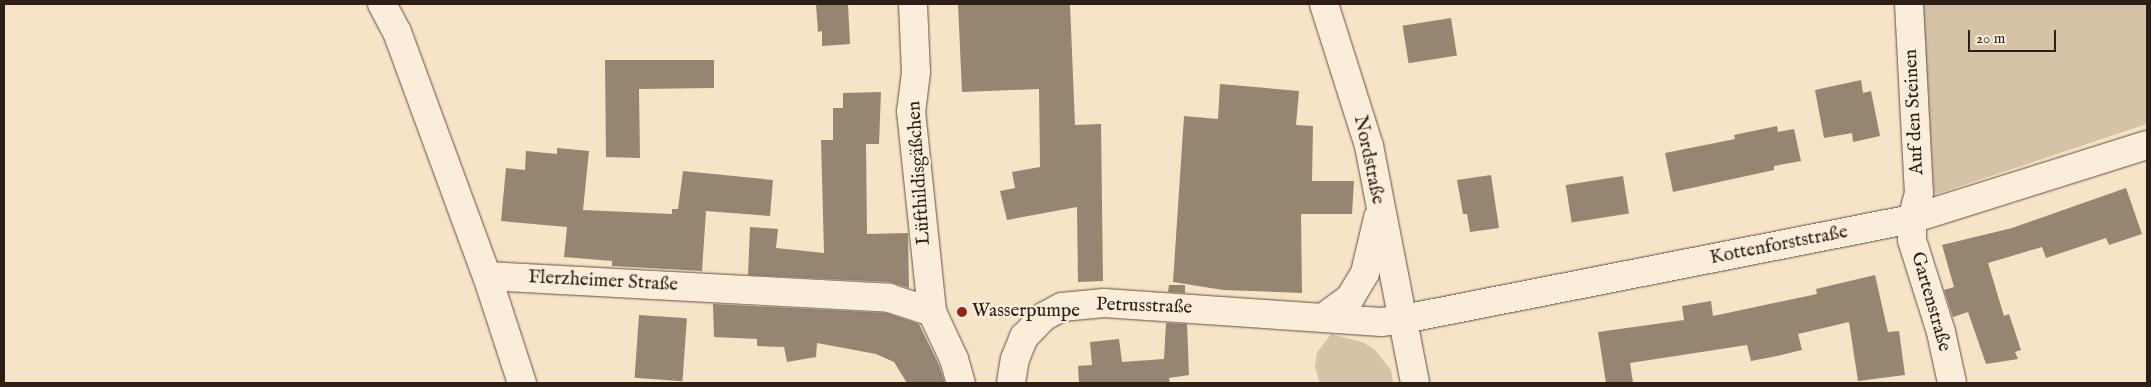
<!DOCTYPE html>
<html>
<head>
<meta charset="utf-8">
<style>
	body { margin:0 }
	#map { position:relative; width:2151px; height:387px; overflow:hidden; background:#f7e3c5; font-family:"IM FELL English",serif }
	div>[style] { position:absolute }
	.green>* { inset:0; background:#d5c2a7 }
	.building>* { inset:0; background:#968571; transform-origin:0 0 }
	.roads { filter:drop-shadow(0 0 1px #605042) drop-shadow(0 0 1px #605042) }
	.minor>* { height:28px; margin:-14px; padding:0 14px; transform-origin:14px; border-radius:14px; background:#faedd9 }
	.dots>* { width:14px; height:14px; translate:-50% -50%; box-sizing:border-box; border:2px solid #faedd9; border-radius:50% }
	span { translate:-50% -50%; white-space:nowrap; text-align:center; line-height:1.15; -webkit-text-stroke:4.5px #faedd9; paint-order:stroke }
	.street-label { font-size:19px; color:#2d1f17 }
	.poi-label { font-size:19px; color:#2d1f17 }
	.left { translate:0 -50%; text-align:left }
	.frame { position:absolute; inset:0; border:5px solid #2d1f17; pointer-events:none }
	.scale { position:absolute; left:1968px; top:30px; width:88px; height:22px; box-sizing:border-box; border:2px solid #2d1f17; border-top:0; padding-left:6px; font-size:15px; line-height:18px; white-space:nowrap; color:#2d1f17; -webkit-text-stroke:4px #faedd9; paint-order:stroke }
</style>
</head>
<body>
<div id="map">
	<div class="green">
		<div style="clip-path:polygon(1923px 4px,2147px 4px,2147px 124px,1934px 195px)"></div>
		<div style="clip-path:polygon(1331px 334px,1362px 342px,1374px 349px,1391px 370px,1393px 383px,1320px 383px,1315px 367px,1317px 353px)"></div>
	</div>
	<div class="building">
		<div style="clip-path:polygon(816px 4px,848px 4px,850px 44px,822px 46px,822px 31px,818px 32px)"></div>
		<div style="clip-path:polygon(958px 4px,1070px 4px,1075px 125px,1101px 124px,1103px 281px,1078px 282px,1077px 207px,1007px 220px,1000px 191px,1015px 188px,1012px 172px,1040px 167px,1039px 89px,962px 92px)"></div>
		<div style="left:1451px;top:18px;width:38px;height:49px;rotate:81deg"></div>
		<div style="clip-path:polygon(605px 60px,714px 60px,714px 88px,639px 89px,640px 158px,606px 157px)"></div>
		<div style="clip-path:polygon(1861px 80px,1863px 93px,1871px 91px,1880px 136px,1853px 142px,1852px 133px,1824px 138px,1815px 90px)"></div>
		<div style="clip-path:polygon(1220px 84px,1299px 91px,1296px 125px,1313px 126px,1312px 181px,1354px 181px,1352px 214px,1301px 214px,1302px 293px,1223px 290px,1173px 282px,1184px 116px,1218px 119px)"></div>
		<div style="clip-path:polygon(881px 92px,879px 144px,866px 144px,867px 234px,908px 233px,909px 288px,890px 282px,748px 275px,750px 227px,778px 229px,776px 248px,824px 253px,821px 140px,833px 140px,833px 108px,843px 108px,843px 93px)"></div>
		<div style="clip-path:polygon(1777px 126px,1778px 132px,1794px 129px,1801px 161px,1774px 166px,1774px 170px,1673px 192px,1665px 153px,1735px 139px,1734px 135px)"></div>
		<div style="clip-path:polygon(557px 148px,589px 151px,583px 210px,672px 214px,672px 209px,678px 209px,683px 171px,773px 180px,770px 216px,706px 211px,702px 271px,612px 266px,612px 261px,564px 257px,567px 227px,501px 221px,506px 168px,525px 170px,526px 151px,557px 154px)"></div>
		<div style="clip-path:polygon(1491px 175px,1499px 228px,1470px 232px,1467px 214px,1463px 214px,1457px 180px)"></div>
		<div style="left:1623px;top:176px;width:38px;height:58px;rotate:81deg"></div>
		<div style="clip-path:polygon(2126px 188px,2142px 234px,2109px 245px,2106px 238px,2046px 258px,2042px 247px,1988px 263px,2004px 316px,2009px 314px,2021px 350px,2015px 352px,2018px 359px,1986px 364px,1968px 312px,1953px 317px,1944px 290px,1954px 287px,1942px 245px,2012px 228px)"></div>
		<div style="clip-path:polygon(1875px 275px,1888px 332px,1899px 331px,1905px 375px,1858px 381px,1849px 322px,1798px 334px,1802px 350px,1777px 356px,1751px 361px,1747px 345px,1630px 363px,1633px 383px,1606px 383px,1598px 332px,1684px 320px,1682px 306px,1711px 301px,1713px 316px,1817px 294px,1816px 289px)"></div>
		<div style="clip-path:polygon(1169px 285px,1185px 285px,1185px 293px,1168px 292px)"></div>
		<div style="clip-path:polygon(713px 304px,886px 313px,919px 324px,939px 365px,945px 383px,907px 383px,894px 362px,876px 354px,817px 343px,816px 357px,787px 362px,784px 347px,757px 346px,757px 339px,714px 337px)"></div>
		<div style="left:639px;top:315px;width:48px;height:63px;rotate:4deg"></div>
		<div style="clip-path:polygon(1166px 323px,1187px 324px,1189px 375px,1169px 378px,1170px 383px,1079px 383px,1078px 366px,1092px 365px,1090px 342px,1119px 339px,1122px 362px,1164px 359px)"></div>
	</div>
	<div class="roads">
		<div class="minor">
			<div style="left:382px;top:4px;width:32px;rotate:62deg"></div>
			<div style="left:397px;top:32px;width:260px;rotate:69.8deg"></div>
			<div style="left:487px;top:276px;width:113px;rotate:71.9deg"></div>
			<div style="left:913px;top:4px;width:68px;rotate:87.5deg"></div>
			<div style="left:916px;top:72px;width:39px;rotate:97deg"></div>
			<div style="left:911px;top:111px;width:202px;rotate:84deg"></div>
			<div style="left:932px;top:312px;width:52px;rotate:64.9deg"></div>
			<div style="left:954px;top:359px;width:25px;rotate:74deg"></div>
			<div style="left:1324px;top:4px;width:149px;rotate:72.4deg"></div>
			<div style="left:1369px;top:146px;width:241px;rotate:79deg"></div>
			<div style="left:1909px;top:4px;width:189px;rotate:87deg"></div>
			<div style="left:1919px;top:193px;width:27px;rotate:105deg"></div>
			<div style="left:1912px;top:219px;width:21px;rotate:90deg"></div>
			<div style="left:1912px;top:240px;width:96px;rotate:72.5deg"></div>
			<div style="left:1941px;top:332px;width:52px;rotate:77.8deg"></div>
			<div style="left:487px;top:276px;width:403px;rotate:3.1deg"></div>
			<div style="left:889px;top:298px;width:45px;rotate:18deg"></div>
			<div style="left:1324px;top:317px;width:32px;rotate:-36deg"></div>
			<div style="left:1350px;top:298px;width:29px;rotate:-59deg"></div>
			<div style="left:1365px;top:273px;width:57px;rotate:-76.7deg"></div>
			<div style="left:1011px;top:383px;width:24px;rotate:-81deg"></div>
			<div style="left:1015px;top:359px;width:24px;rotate:-68deg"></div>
			<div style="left:1024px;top:337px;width:28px;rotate:-46deg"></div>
			<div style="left:1043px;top:317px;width:21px;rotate:-28deg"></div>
			<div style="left:1062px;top:307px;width:42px;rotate:-5.4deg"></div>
			<div style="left:1104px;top:303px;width:278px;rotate:3.9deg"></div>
			<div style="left:1381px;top:322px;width:23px;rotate:-7deg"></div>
			<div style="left:1404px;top:319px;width:518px;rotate:-11.14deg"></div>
			<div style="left:1912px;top:219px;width:246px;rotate:-17.5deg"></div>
		</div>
	</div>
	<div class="dots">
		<div style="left:962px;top:312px;background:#8f2418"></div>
	</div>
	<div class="street-label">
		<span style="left:1915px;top:112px;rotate:-93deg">Auf den Steinen</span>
		<span style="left:1368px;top:160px;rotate:78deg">Nordstraße</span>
		<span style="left:920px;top:173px;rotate:-94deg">Lüfthildisgäßchen</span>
		<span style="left:1779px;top:246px;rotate:-11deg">Kottenforststraße</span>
		<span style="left:603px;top:282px;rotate:3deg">Flerzheimer Straße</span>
		<span style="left:1930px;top:302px;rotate:74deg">Gartenstraße</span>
		<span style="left:1144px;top:307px;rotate:2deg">Petrusstraße</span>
	</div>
	<div class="poi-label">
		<span class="left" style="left:972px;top:312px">Wasserpumpe</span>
	</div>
	<div class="frame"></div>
	<div class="scale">20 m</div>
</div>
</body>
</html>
